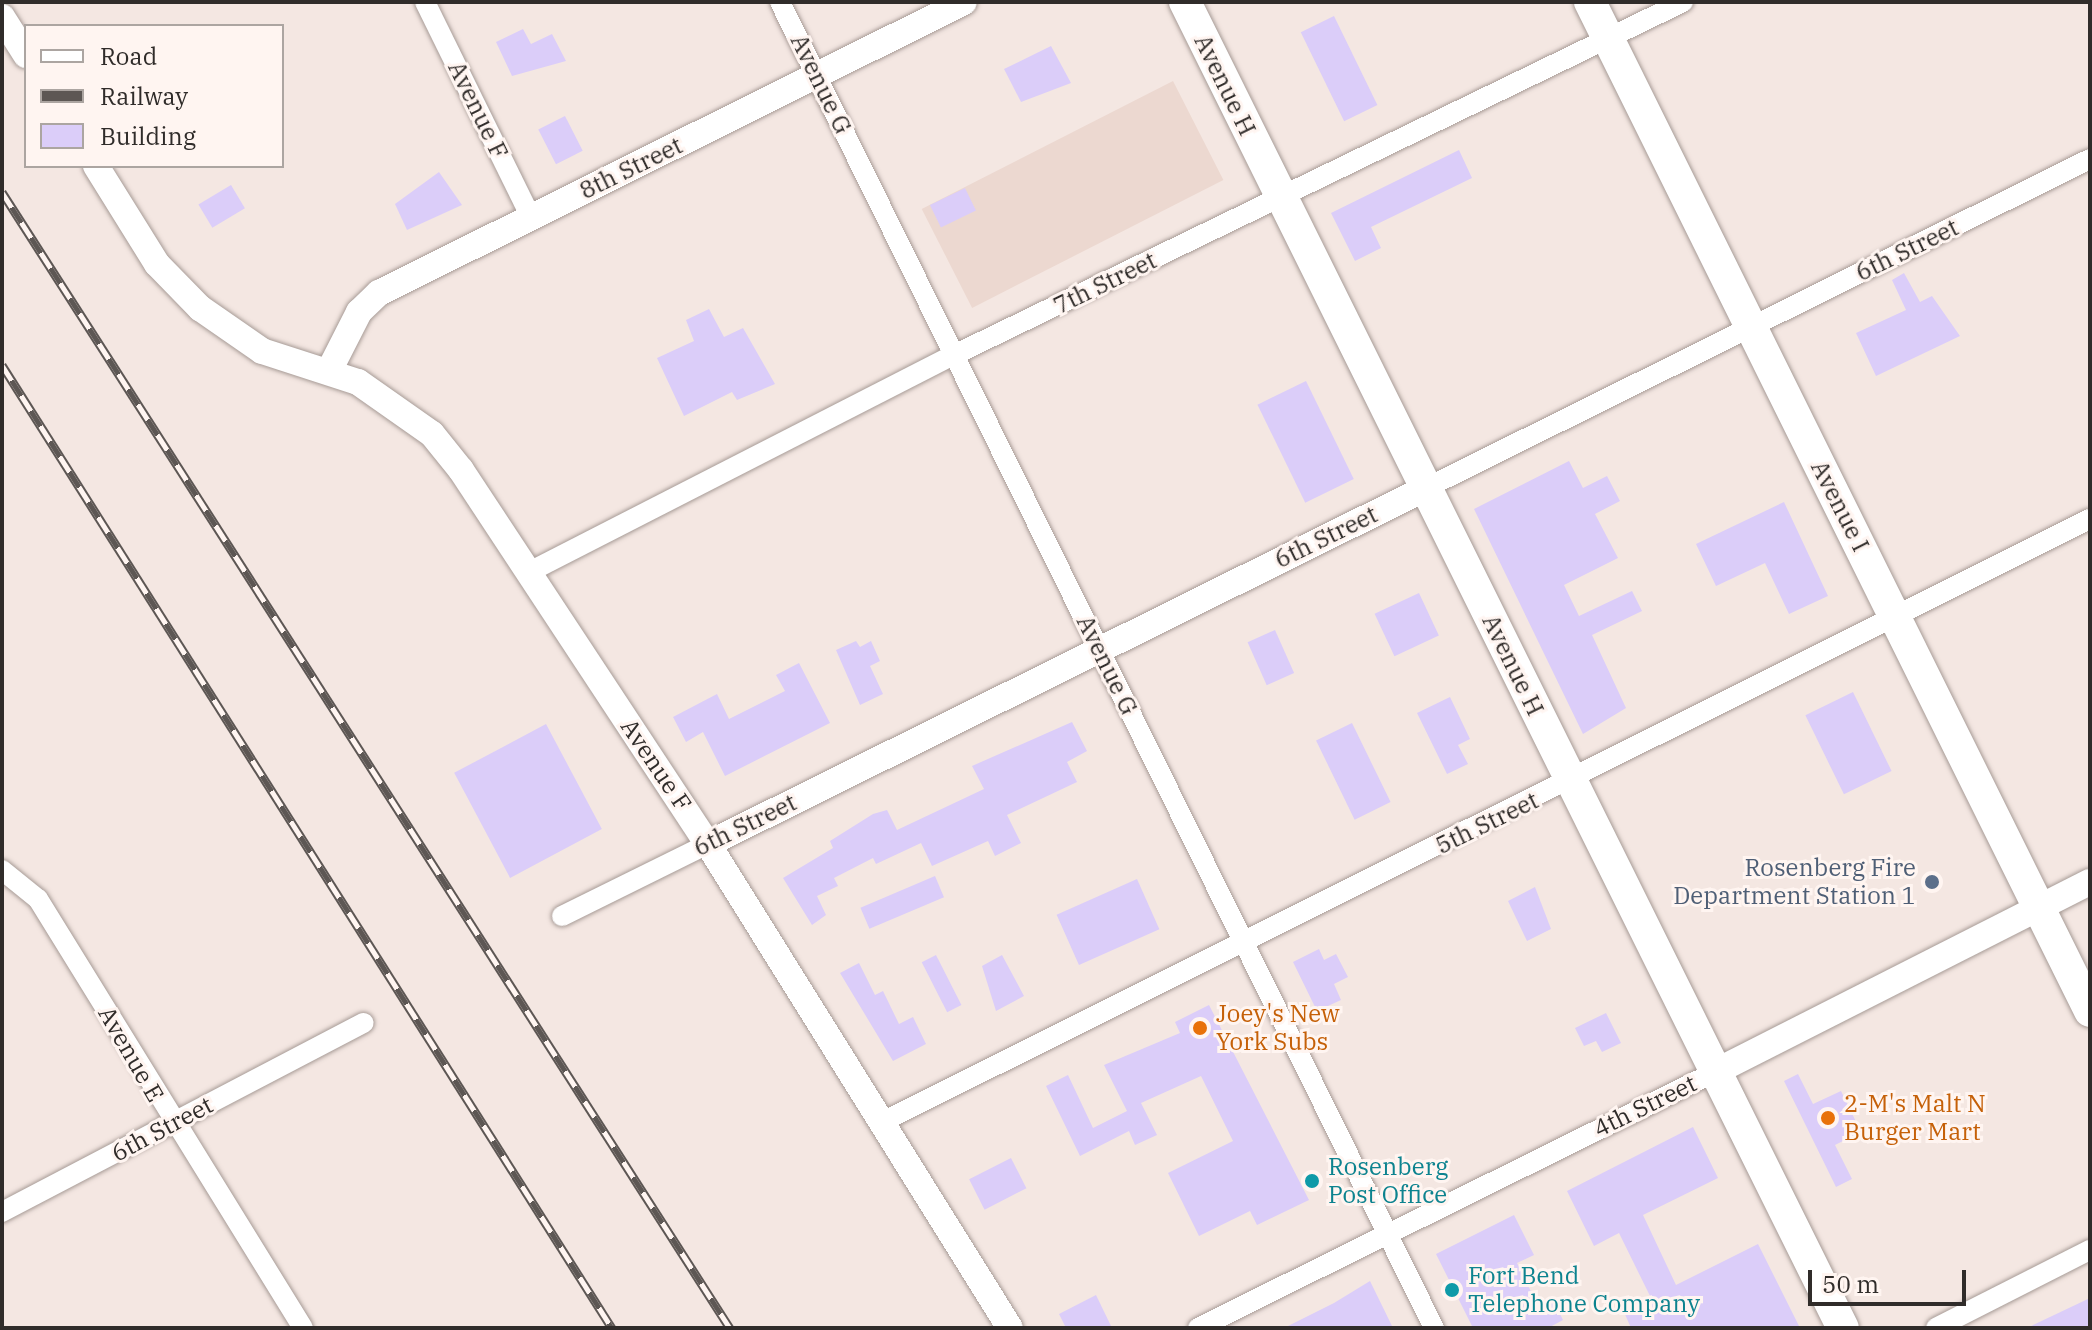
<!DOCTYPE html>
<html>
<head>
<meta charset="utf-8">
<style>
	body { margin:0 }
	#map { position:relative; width:2092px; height:1330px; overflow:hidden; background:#f4e7e2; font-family:"IBM Plex Serif",serif }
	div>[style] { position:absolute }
	.built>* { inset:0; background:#ecd8d0; transform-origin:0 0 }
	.building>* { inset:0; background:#dbcdf9; transform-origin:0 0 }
	.roads { filter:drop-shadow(0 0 2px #a79b96) drop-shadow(0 0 2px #a79b96) }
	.minor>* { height:20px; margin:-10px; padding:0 10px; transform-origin:10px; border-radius:10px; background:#fff }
	.tertiary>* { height:26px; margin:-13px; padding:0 13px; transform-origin:13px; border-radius:13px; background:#fff }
	.primary>* { height:32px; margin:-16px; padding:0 16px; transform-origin:16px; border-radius:16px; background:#fff }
	.rail>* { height:9px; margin-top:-4.5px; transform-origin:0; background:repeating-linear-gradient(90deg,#fff5f1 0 18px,#5d5754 0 36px); box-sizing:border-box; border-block:2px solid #5d5754 }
	.dots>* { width:22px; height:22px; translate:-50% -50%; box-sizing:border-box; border:4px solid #fff5f1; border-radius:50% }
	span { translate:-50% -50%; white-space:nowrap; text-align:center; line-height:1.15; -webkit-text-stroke:6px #fff5f1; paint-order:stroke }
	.street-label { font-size:24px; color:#302c2a }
	.service-label { font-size:24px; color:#4e5e75 }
	.right { translate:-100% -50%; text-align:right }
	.food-label { font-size:24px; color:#c56008 }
	.left { translate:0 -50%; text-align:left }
	.culture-label { font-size:24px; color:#0d838f }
	.frame { position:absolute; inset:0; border:4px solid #302c2a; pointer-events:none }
	.legend { position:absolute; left:24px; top:24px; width:260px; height:144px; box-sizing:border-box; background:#fff5f1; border:2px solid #aca5a1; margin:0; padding:10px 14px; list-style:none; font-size:24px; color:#302c2a }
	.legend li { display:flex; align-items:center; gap:16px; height:40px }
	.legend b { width:40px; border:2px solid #aca5a1 }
	.scale { position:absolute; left:1808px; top:1270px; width:158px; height:36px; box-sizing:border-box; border:4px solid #302c2a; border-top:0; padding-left:10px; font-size:24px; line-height:28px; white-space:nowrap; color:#302c2a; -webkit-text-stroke:6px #fff5f1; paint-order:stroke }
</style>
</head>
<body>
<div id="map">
	<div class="built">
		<div style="left:1173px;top:81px;width:111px;height:282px;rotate:63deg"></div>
	</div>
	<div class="building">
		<div style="left:1334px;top:16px;width:99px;height:37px;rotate:64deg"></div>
		<div style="clip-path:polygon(523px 29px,531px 44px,552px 34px,566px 61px,512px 76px,496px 42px)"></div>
		<div style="clip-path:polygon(1051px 46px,1071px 83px,1021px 102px,1004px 69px)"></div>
		<div style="left:565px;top:116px;width:39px;height:30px;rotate:63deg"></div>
		<div style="clip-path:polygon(1459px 150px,1472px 178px,1371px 227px,1381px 248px,1355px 261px,1331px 213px)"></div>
		<div style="clip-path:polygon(439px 172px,462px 205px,407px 230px,395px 204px)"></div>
		<div style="left:231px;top:185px;width:27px;height:38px;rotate:59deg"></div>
		<div style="left:965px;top:188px;width:25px;height:39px;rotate:64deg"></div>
		<div style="clip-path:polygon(1904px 273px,1920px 302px,1932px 296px,1960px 336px,1876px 376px,1856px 333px,1906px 310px,1892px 280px)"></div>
		<div style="clip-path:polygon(709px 309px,724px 337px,743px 328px,775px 384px,737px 400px,732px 392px,684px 416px,657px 358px,694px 341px,686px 320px)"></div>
		<div style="left:1306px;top:381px;width:109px;height:54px;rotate:64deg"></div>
		<div style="clip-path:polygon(1569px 461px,1583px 488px,1607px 476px,1620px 501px,1595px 514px,1618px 558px,1564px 585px,1579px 616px,1632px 591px,1642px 611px,1592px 635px,1626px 708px,1583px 734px,1474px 509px)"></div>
		<div style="clip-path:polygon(1784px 502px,1828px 596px,1789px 614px,1765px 563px,1716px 586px,1696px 544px)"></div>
		<div style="left:1419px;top:593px;width:47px;height:49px;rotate:65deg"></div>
		<div style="left:1275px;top:630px;width:47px;height:30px;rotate:66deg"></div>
		<div style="clip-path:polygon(856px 641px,860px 647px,871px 641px,880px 661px,870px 666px,883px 694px,860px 705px,836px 650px)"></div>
		<div style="clip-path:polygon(799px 663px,830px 723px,725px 776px,703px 732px,686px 742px,673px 717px,717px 694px,729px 719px,785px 691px,776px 675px)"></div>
		<div style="left:1853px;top:692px;width:88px;height:53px;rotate:64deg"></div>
		<div style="clip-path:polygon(1450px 697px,1470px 739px,1458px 745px,1468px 764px,1447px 774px,1417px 713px)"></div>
		<div style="clip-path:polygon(1072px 722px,1087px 751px,1067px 762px,1077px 782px,1007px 815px,1021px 843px,995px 856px,988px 841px,932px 866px,921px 843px,876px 864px,873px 858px,834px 878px,838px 886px,817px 896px,826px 915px,812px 925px,783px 878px,833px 848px,830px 841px,873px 814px,887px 810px,897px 830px,984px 789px,972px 766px)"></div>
		<div style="left:1352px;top:723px;width:88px;height:40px;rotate:64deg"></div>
		<div style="left:546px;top:724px;width:119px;height:104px;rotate:62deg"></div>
		<div style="left:935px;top:876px;width:23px;height:81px;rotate:67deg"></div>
		<div style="left:1137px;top:879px;width:55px;height:88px;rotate:66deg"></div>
		<div style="clip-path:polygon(1535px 887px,1551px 929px,1527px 941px,1508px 901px)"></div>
		<div style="clip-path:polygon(1319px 949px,1324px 960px,1336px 954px,1348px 977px,1334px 984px,1341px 1000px,1317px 1011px,1293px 962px)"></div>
		<div style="left:936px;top:955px;width:56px;height:16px;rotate:63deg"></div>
		<div style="clip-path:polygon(1002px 955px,1024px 996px,996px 1011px,982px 966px)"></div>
		<div style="clip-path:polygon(859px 963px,875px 995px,883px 991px,899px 1024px,913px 1017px,926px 1044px,893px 1061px,840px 973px)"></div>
		<div style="clip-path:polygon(1209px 1005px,1309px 1200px,1257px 1225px,1250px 1211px,1199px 1236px,1168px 1173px,1233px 1141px,1201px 1076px,1141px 1103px,1157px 1135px,1135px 1145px,1129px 1131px,1080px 1156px,1046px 1086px,1068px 1075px,1093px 1128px,1127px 1111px,1104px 1065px,1180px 1033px,1175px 1022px)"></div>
		<div style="clip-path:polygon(1606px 1013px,1621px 1043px,1602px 1052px,1596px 1041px,1584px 1046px,1575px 1028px)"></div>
		<div style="clip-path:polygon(1798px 1074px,1813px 1104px,1841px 1091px,1861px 1132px,1835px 1145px,1852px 1179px,1836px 1187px,1784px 1081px)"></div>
		<div style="clip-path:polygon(1693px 1127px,1718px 1178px,1643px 1215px,1676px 1285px,1758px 1244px,1800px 1328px,1631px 1328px,1624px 1312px,1651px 1298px,1619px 1233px,1594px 1246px,1567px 1191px)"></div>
		<div style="left:1011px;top:1158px;width:34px;height:47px;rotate:63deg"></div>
		<div style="clip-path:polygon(1514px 1215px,1534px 1255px,1517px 1263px,1537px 1304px,1551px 1296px,1563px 1320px,1548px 1328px,1473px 1328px,1436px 1254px)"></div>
		<div style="clip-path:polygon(1370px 1281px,1393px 1328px,1284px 1328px,1334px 1303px)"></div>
		<div style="clip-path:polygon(1096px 1295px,1112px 1328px,1066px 1328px,1059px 1314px)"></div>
		<div style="clip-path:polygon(2090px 1298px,2090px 1328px,2027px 1328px)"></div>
	</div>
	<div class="roads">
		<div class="minor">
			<div style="left:425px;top:2px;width:240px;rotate:63.8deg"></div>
			<div style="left:780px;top:2px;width:1479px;rotate:63.75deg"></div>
			<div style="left:1426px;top:488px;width:741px;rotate:-26.36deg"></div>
			<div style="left:531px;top:571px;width:475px;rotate:-27.1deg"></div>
			<div style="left:954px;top:355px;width:810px;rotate:-25.84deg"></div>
			<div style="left:2px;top:870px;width:46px;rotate:38.9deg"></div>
			<div style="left:38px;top:899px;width:504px;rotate:58.3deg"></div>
			<div style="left:562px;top:916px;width:163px;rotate:-26.3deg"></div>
			<div style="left:882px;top:1122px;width:1350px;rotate:-26.53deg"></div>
			<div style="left:2px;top:1212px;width:408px;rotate:-27.6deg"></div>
			<div style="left:1198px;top:1328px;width:577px;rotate:-26.34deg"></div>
			<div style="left:1936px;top:1328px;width:173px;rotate:-26.9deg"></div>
		</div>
		<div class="tertiary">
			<div style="left:2px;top:17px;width:45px;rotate:57.7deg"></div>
			<div style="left:96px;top:166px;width:115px;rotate:58.1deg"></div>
			<div style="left:157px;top:264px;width:62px;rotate:45.7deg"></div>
			<div style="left:200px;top:308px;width:75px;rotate:34.7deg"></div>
			<div style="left:262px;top:351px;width:101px;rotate:17.9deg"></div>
			<div style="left:358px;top:382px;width:90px;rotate:35.1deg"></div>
			<div style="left:432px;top:434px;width:46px;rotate:51.1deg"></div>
			<div style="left:461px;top:470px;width:448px;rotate:56.6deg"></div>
			<div style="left:708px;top:844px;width:570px;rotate:58.04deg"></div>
			<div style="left:330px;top:369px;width:64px;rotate:-63deg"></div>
			<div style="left:359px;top:312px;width:28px;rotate:-44deg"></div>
			<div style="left:379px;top:293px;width:653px;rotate:-26.45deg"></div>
			<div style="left:708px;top:844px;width:801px;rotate:-26.37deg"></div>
			<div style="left:1715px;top:1072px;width:420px;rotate:-26.9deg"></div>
		</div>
		<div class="primary">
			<div style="left:1185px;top:2px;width:1480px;rotate:63.61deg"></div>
			<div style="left:1590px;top:2px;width:1126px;rotate:63.64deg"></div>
		</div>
	</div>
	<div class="rail">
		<div style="left:2px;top:192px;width:1349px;rotate:57.35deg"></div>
		<div style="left:2px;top:365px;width:1140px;rotate:57.65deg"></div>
	</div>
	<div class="dots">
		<div style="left:1932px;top:882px;background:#5c6f8a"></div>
		<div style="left:1200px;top:1028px;background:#e8710a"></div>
		<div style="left:1828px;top:1118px;background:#e8710a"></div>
		<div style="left:1312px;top:1181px;background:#0f9aa8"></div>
		<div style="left:1452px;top:1290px;background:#0f9aa8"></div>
	</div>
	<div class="street-label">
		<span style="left:821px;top:84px;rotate:64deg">Avenue G</span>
		<span style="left:1225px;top:85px;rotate:64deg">Avenue H</span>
		<span style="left:478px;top:110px;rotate:64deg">Avenue F</span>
		<span style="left:631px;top:168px;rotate:-26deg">8th Street</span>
		<span style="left:1907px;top:250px;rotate:-26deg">6th Street</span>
		<span style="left:1105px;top:283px;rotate:-26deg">7th Street</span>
		<span style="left:1840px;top:506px;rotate:63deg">Avenue I</span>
		<span style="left:1326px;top:537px;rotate:-26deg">6th Street</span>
		<span style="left:1107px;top:665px;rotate:64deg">Avenue G</span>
		<span style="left:1513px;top:665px;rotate:64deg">Avenue H</span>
		<span style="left:656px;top:765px;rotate:56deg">Avenue F</span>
		<span style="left:1487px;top:823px;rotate:-26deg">5th Street</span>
		<span style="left:745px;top:825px;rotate:-26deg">6th Street</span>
		<span style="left:131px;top:1054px;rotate:60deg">Avenue E</span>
		<span style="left:1645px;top:1106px;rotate:-26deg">4th Street</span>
		<span style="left:162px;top:1129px;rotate:-28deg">6th Street</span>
	</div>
	<div class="service-label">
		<span class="right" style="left:1916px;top:882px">Rosenberg Fire<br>Department Station 1</span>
	</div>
	<div class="food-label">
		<span class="left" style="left:1216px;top:1028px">Joey's New<br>York Subs</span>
		<span class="left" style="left:1844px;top:1118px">2-M's Malt N<br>Burger Mart</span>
	</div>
	<div class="culture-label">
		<span class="left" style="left:1328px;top:1181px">Rosenberg<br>Post Office</span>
		<span class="left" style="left:1468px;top:1290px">Fort Bend<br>Telephone Company</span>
	</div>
	<div class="frame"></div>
	<ul class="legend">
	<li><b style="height:10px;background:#fff"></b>Road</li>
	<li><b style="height:10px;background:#5d5754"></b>Railway</li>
	<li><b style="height:22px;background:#dbcdf9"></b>Building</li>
	</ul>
	<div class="scale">50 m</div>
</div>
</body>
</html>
